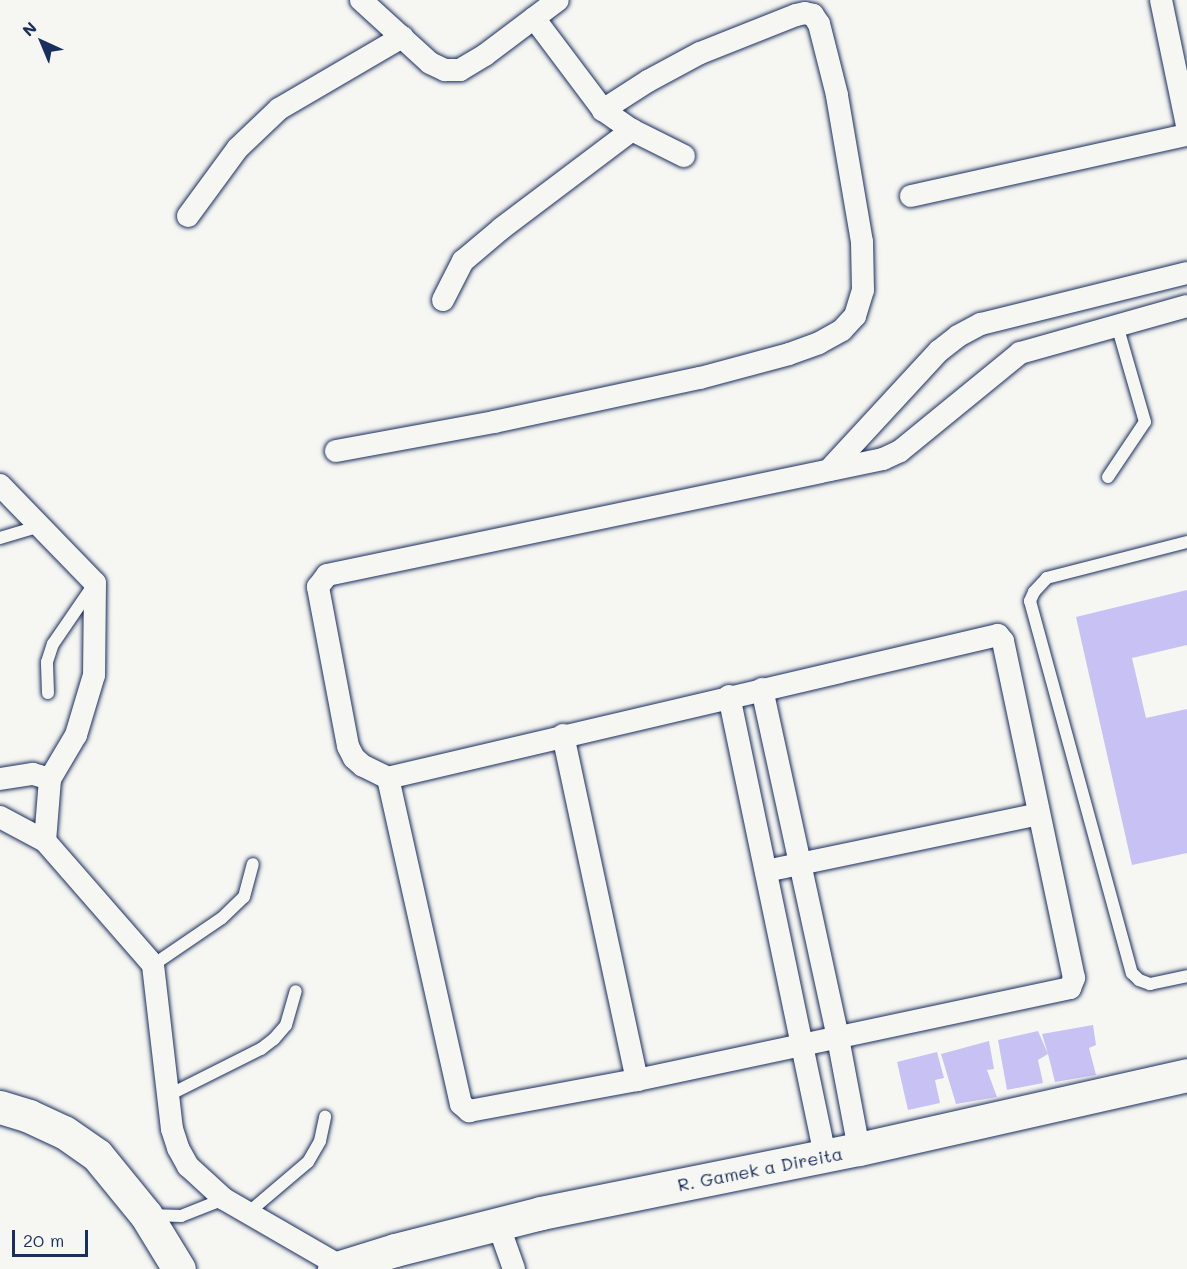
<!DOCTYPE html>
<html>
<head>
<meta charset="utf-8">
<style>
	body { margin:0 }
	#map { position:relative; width:1187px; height:1269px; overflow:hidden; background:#f6f6f2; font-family:Mali,sans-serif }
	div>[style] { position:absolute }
	.building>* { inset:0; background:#c8c1f3 }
	.roads { filter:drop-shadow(0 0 2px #1b2f5e) drop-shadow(0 0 2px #1b2f5e) }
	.lane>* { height:12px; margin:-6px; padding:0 6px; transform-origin:6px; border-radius:6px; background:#f6f6f2 }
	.street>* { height:22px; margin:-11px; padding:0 11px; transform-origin:11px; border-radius:11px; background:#f6f6f2 }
	.secondary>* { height:33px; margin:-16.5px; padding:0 16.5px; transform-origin:16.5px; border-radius:16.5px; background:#f6f6f2 }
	span { translate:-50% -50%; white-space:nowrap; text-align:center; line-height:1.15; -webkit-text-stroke:6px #f6f6f2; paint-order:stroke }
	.street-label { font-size:18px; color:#1b2f5e }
	.north { position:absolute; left:12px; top:12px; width:60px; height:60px; -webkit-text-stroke:4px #f6f6f2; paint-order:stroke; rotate:316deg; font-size:16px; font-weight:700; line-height:24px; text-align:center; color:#1b2f5e }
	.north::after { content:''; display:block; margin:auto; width:21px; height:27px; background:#1b2f5e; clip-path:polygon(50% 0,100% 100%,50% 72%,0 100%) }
	.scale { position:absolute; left:12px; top:1230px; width:76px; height:27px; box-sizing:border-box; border:3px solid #1b2f5e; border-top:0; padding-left:8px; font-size:18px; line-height:21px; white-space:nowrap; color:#1b2f5e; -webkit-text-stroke:4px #f6f6f2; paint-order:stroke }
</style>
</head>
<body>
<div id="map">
	<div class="building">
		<div style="clip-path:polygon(1187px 590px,1187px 645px,1132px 658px,1146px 718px,1187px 709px,1187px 853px,1132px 865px,1076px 617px)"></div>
		<div style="clip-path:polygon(1093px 1025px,1096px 1045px,1089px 1048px,1096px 1075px,1055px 1082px,1048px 1054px,1038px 1060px,1043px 1083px,1007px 1090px,998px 1040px,1038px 1031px,1048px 1054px,1042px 1034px)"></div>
		<div style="clip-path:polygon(989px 1041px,994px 1069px,987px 1070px,997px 1097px,956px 1104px,941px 1054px)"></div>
		<div style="clip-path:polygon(937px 1052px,944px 1078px,935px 1080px,940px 1103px,908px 1110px,897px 1062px)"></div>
	</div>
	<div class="roads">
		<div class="lane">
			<div style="left:1108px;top:477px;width:66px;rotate:-56.1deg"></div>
			<div style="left:1145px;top:422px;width:101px;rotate:-106.1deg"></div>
			<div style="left:0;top:538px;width:42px;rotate:-16.7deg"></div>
			<div style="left:1187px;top:542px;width:145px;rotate:165.6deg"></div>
			<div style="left:1047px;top:578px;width:19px;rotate:133deg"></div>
			<div style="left:1034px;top:592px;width:10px;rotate:114deg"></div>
			<div style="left:1030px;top:601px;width:386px;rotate:74.7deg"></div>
			<div style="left:1132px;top:973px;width:10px;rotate:45deg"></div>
			<div style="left:1139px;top:980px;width:12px;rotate:20deg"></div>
			<div style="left:1150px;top:984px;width:38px;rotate:-12deg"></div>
			<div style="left:48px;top:693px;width:31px;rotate:-92deg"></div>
			<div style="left:47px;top:662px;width:19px;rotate:-72deg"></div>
			<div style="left:53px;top:644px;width:69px;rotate:-55.6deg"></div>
			<div style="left:153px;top:965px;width:83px;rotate:-34.3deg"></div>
			<div style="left:222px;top:918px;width:30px;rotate:-44deg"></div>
			<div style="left:244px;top:897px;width:34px;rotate:-75deg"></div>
			<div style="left:167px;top:1096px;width:105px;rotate:-26.6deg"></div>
			<div style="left:261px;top:1049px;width:16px;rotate:-38deg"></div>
			<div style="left:274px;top:1039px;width:18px;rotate:-49deg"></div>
			<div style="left:286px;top:1025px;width:35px;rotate:-74deg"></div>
			<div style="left:249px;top:1212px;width:77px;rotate:-40.3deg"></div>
			<div style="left:308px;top:1162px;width:24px;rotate:-60deg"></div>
			<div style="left:320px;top:1141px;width:25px;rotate:-78deg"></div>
			<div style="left:150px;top:1215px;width:31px;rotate:2deg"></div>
			<div style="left:181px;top:1216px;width:46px;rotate:-21.6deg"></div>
		</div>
		<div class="street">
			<div style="left:361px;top:0;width:93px;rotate:42.4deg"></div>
			<div style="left:430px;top:63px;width:17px;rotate:25deg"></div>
			<div style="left:445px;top:70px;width:15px"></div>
			<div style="left:460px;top:70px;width:29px;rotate:-31deg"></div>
			<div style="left:485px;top:55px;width:91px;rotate:-37deg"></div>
			<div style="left:1161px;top:0;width:129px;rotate:78.3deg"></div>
			<div style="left:534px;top:18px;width:115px;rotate:53.1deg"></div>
			<div style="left:603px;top:110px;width:35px;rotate:35deg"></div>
			<div style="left:632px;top:130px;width:58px;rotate:26.6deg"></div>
			<div style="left:911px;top:196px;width:283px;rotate:-12.5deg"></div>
			<div style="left:188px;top:216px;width:84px;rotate:-53.7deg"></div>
			<div style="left:238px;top:148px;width:57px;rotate:-43.6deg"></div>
			<div style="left:279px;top:109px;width:143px;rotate:-30.3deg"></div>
			<div style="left:443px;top:300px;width:44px;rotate:-62.9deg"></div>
			<div style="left:463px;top:261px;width:51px;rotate:-40.2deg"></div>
			<div style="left:502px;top:228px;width:163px;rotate:-37deg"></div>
			<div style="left:336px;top:451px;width:161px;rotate:-10.4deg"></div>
			<div style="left:494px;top:422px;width:211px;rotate:-12.1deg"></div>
			<div style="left:700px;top:378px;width:92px;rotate:-15.1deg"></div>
			<div style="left:789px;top:354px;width:32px;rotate:-20deg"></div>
			<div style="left:819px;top:343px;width:26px;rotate:-29deg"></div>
			<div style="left:842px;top:330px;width:19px;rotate:-47deg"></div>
			<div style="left:855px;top:316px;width:27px;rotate:-73deg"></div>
			<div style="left:863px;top:290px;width:48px;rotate:-91.2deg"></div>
			<div style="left:862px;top:242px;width:149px;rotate:-99.7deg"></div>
			<div style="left:837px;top:95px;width:73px;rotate:-104.2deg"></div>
			<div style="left:819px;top:24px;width:11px;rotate:-124deg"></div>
			<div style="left:813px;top:15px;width:8px;rotate:-166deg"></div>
			<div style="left:805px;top:13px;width:9px;rotate:167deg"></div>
			<div style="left:796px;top:15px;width:103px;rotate:158.4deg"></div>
			<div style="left:700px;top:53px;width:59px;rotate:151.7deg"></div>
			<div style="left:648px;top:81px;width:54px;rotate:147.2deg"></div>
			<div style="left:829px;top:470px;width:162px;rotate:-47.3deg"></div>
			<div style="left:939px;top:351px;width:24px;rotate:-38deg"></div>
			<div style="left:958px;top:336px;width:26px;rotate:-28deg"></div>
			<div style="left:981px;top:324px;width:212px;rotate:-13.9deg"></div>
			<div style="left:0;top:485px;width:136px;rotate:45.9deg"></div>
			<div style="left:95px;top:583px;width:92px;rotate:90.6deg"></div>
			<div style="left:94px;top:675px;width:63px;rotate:106.7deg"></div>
			<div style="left:76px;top:735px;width:51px;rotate:120.6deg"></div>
			<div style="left:762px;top:689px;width:357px;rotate:77.7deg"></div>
			<div style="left:838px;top:1038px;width:113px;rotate:79.3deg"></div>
			<div style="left:729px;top:696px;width:470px;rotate:78.2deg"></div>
			<div style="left:563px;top:735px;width:353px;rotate:77.9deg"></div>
			<div style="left:388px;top:778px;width:334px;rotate:77.4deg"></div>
			<div style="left:461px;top:1104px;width:11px;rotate:41deg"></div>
			<div style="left:469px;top:1111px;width:171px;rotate:-10.5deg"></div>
			<div style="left:637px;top:1080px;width:443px;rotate:-12deg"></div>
			<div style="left:1070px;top:988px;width:11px;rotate:-68deg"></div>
			<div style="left:1074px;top:978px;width:344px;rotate:-101.9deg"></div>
			<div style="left:1003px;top:641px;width:8px;rotate:-130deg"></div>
			<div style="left:998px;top:635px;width:627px;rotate:166.81deg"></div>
			<div style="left:388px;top:778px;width:28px;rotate:-154deg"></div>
			<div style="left:363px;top:766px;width:12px;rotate:-138deg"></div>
			<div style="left:354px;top:758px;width:13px;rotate:-117deg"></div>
			<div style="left:348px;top:746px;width:162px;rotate:-100.7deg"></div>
			<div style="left:318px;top:587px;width:15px;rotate:-53deg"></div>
			<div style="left:327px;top:575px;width:568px;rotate:-11.78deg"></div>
			<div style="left:883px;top:459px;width:19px;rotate:-25deg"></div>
			<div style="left:900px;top:451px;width:155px;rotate:-39.2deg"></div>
			<div style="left:1020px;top:353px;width:173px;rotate:-15.7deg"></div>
			<div style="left:0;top:779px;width:33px;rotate:-9deg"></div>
			<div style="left:33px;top:774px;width:18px;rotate:16deg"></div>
			<div style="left:50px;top:779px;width:62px;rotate:94.6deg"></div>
			<div style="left:0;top:817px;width:51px;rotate:28.1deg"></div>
			<div style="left:45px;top:841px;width:164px;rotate:48.9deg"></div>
			<div style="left:153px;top:965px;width:165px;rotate:83.4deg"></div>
			<div style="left:172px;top:1129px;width:20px;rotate:72deg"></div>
			<div style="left:178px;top:1148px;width:21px;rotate:61deg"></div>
			<div style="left:188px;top:1166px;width:49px;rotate:42.5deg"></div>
			<div style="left:224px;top:1199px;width:140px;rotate:30deg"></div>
			<div style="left:766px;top:871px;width:278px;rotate:-11.8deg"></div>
			<div style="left:498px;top:1224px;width:48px;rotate:70.4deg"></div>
		</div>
		<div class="secondary">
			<div style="left:0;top:1107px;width:30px;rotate:17deg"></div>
			<div style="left:29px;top:1116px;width:38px;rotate:25deg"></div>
			<div style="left:64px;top:1132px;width:40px;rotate:34.9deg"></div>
			<div style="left:97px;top:1155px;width:77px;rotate:50.8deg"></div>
			<div style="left:146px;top:1215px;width:63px;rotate:58.6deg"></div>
			<div style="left:334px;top:1269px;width:64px;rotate:-17.3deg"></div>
			<div style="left:395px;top:1250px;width:151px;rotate:-14.2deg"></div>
			<div style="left:541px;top:1213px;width:324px;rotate:-11.4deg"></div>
			<div style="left:859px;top:1149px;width:336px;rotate:-12.7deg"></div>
		</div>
	</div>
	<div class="street-label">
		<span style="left:760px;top:1169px;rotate:-11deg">R. Gamek a Direita</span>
	</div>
	<div class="north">N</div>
	<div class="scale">20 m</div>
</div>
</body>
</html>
